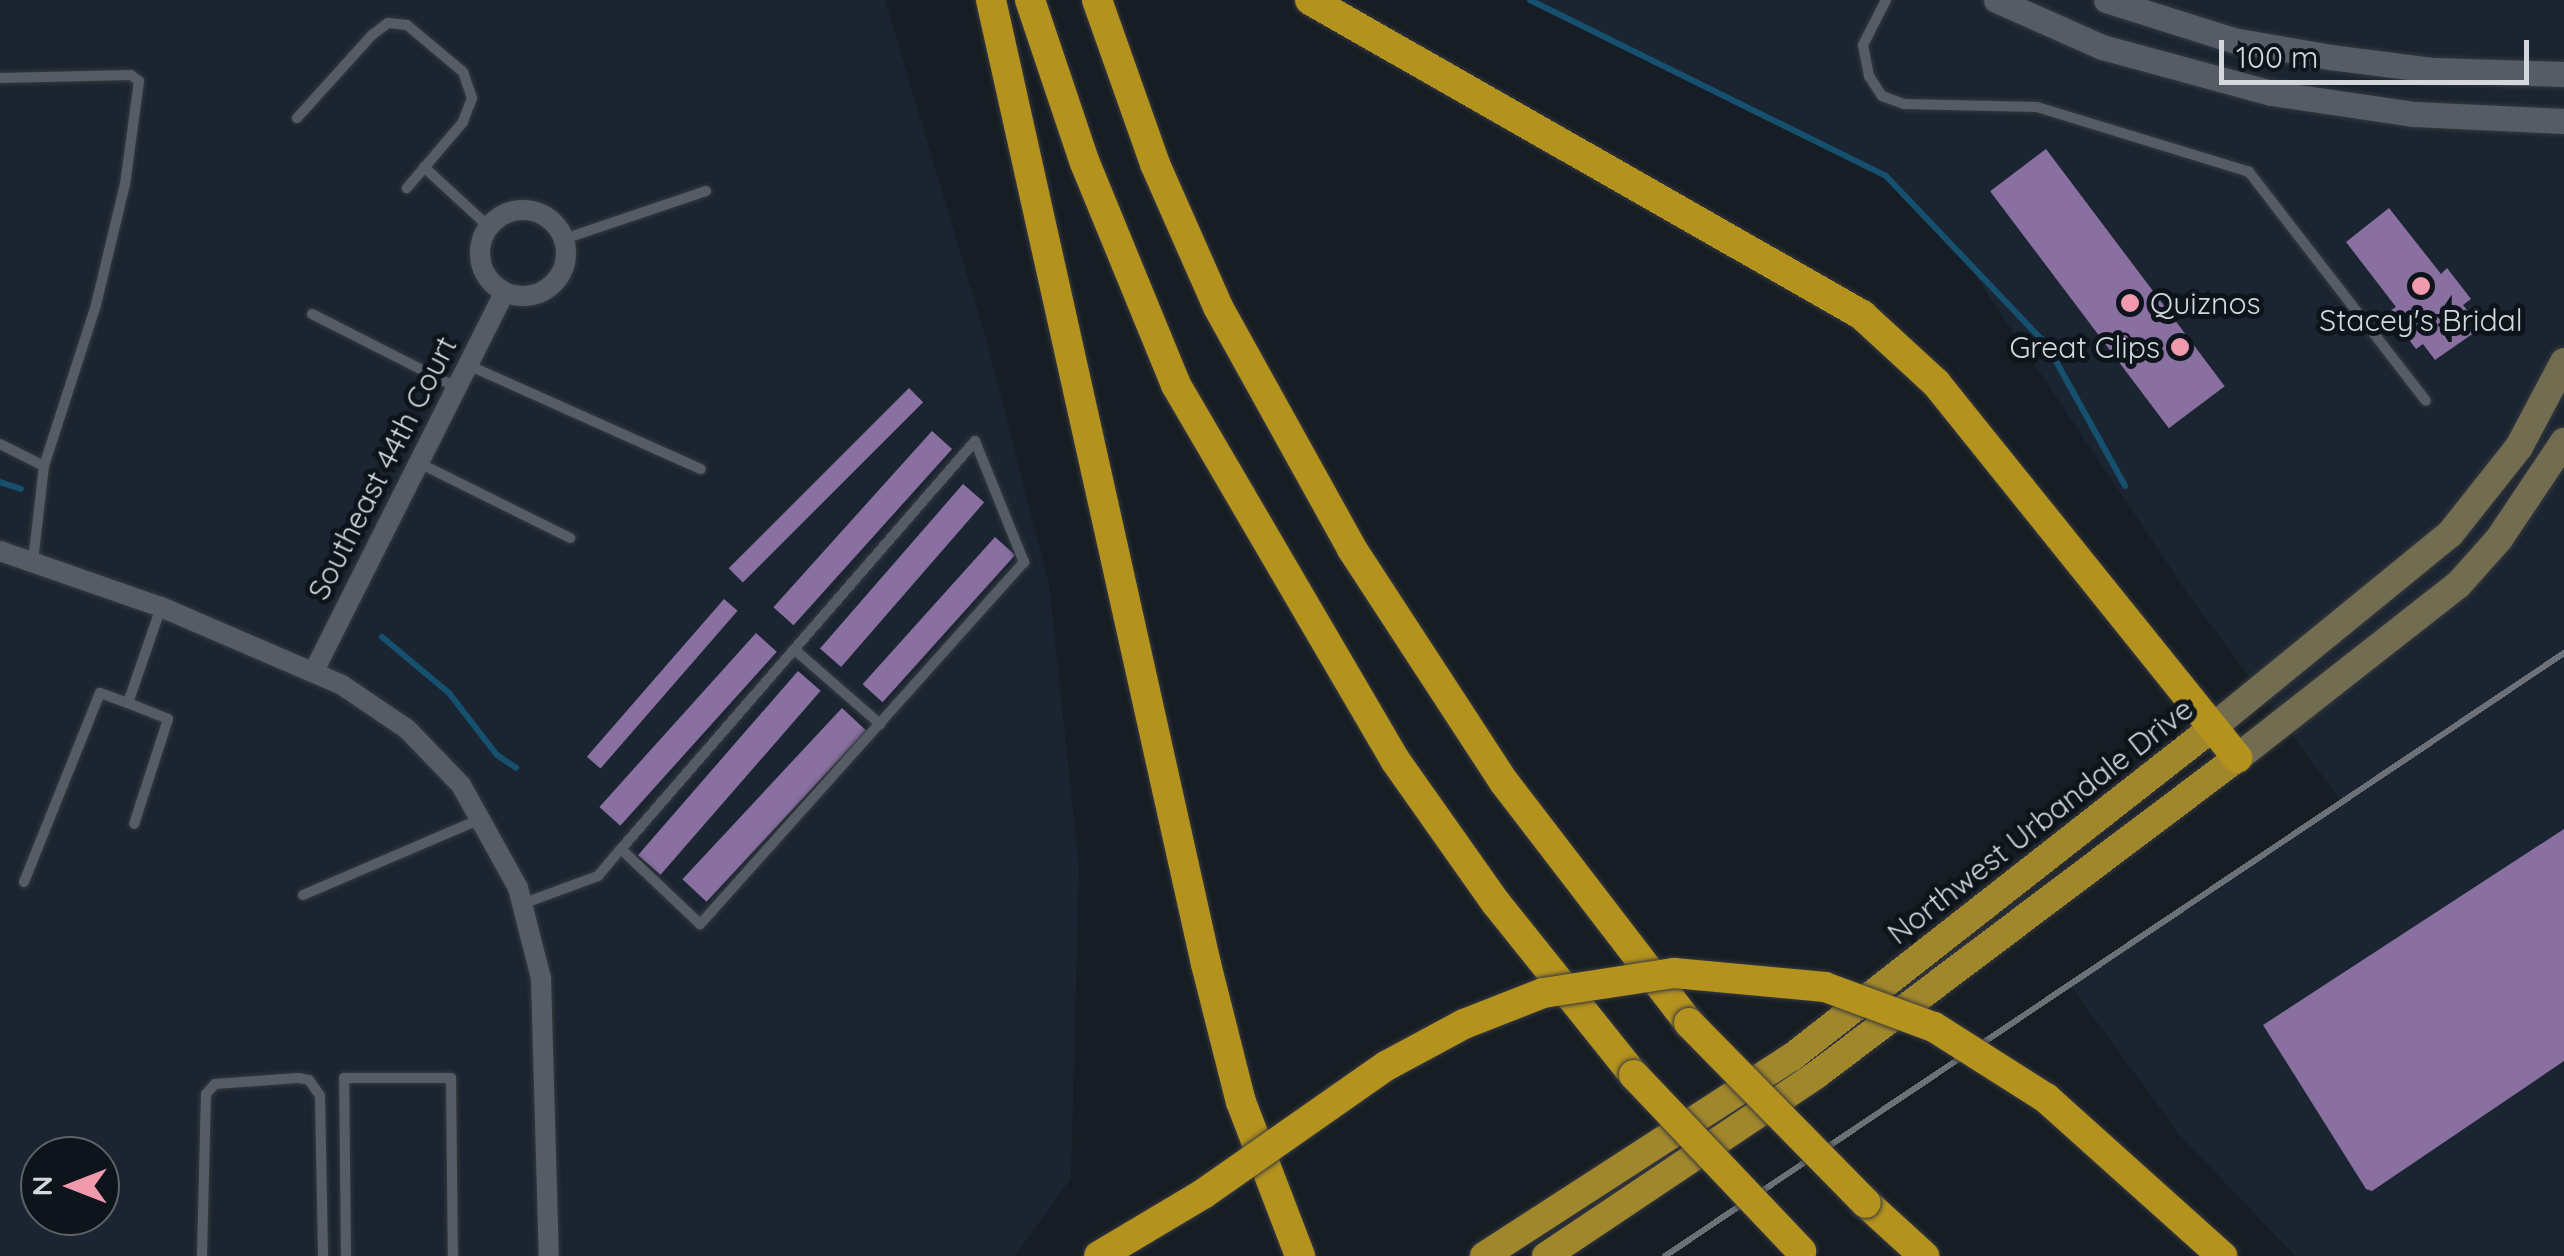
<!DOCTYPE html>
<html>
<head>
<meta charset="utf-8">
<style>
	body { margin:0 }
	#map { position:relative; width:2564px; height:1256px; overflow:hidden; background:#171d24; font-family:Quicksand,sans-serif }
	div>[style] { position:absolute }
	.built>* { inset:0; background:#1b2531 }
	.stream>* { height:6px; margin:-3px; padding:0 3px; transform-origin:3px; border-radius:3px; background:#16506f }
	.building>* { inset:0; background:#8970a0; transform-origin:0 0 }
	.roads { filter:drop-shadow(0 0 2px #36393f) drop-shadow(0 0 2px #36393f) }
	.service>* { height:10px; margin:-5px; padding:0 5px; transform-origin:5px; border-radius:5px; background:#555c65 }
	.minor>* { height:20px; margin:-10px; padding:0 10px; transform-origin:10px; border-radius:10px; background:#555c65 }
	.minor>.ring { margin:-10px; padding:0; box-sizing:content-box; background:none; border:20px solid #555c65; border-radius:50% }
	.tertiary>* { height:25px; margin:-12.5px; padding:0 12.5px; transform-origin:12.5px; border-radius:12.5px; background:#555c65 }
	.secondary>* { height:28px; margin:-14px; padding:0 14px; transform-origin:14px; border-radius:14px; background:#726c50 }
	.trunk>* { height:28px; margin:-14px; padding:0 14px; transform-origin:14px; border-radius:14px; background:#a1872c }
	.motorway>* { height:30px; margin:-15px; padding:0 15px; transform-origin:15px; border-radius:15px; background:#b4921e }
	.rail>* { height:6px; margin:-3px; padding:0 3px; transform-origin:3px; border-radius:3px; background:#6c7177 }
	.bridges { filter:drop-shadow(0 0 2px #36393f) drop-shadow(0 0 2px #36393f) }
	.motorway-bridge>* { height:30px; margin:-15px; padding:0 15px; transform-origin:15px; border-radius:15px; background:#b4921e }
	.dots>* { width:28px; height:28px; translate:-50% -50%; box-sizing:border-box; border:5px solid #0e141b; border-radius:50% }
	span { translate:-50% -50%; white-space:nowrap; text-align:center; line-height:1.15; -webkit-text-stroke:10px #0e141b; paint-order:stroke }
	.poi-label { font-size:30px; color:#d4d8dd }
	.left { translate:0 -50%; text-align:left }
	.right { translate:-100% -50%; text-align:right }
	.street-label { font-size:30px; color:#d4d8dd }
	.north { position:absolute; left:20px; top:1136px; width:100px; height:100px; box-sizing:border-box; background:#0e141b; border:2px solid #5d6269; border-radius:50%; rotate:270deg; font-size:28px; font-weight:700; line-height:40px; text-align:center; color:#d4d8dd }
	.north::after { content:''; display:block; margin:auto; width:35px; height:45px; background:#f29aad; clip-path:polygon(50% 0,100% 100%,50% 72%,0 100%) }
	.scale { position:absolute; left:2219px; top:40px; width:310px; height:45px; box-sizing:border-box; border:5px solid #d4d8dd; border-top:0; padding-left:12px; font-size:30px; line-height:35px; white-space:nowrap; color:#d4d8dd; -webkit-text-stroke:8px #0e141b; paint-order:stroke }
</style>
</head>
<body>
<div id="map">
	<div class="built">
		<div style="clip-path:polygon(evenodd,0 0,885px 0,985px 335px,1049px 584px,1079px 867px,1071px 1178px,1015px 1256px,0 1256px,0 0,40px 1156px,100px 1156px,100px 1216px,40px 1216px,40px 1156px)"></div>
		<div style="clip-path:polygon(1530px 0,2564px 0,2564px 1256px,2295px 1256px,2179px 1134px,2069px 984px,2341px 801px,2188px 594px,1961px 254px,1887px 176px)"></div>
	</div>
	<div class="stream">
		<div style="left:1530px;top:0;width:397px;rotate:26.3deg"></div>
		<div style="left:1886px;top:176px;width:233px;rotate:46.4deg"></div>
		<div style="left:2047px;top:345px;width:161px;rotate:61deg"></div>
		<div style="left:0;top:482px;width:22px;rotate:18deg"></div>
		<div style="left:382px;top:637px;width:87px;rotate:39.9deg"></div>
		<div style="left:449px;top:693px;width:78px;rotate:52.3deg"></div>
		<div style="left:497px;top:755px;width:23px;rotate:34deg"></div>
	</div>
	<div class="building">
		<div style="left:2046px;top:149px;width:297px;height:70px;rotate:53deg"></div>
		<div style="clip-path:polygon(2389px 208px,2441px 274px,2447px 268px,2471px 299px,2463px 305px,2481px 328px,2435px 360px,2423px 344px,2416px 349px,2388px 312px,2396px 307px,2346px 242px)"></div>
		<div style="left:909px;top:388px;width:20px;height:255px;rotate:45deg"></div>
		<div style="left:932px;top:431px;width:27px;height:237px;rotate:42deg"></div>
		<div style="left:963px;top:484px;width:28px;height:218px;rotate:41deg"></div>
		<div style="left:995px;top:537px;width:27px;height:198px;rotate:42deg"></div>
		<div style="left:724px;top:599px;width:18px;height:209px;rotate:41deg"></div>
		<div style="left:756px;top:633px;width:28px;height:234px;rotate:42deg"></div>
		<div style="left:798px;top:671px;width:30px;height:244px;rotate:41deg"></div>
		<div style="left:842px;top:708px;width:33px;height:234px;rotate:43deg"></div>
		<div style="clip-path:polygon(2564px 829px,2564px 1061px,2372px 1191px,2366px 1189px,2263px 1025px)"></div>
	</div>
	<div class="roads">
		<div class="service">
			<div style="left:1886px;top:0;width:51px;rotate:117.1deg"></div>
			<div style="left:1863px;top:45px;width:32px;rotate:79deg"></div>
			<div style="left:1869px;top:76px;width:24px;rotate:57deg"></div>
			<div style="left:1882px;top:96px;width:23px;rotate:20deg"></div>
			<div style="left:1904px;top:104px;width:133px;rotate:1.3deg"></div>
			<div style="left:2037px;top:107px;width:222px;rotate:17deg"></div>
			<div style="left:2249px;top:172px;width:289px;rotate:52.3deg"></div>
			<div style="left:0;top:78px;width:131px;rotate:-1.3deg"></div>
			<div style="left:131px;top:75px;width:10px;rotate:37deg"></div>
			<div style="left:139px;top:81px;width:104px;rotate:97.7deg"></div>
			<div style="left:125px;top:184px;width:124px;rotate:103.5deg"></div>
			<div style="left:96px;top:305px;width:169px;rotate:107.9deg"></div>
			<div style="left:297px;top:118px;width:112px;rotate:-47.9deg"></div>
			<div style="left:372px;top:35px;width:20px;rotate:-37deg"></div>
			<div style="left:388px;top:23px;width:19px;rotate:6deg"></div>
			<div style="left:407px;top:25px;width:73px;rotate:40deg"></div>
			<div style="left:463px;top:72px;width:28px;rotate:71deg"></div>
			<div style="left:472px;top:98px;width:26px;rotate:111deg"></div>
			<div style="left:463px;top:122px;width:87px;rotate:130.3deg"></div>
			<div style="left:424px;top:167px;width:87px;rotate:42.7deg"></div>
			<div style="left:564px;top:239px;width:150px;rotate:-18.7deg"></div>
			<div style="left:312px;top:314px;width:161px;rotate:26.9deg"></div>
			<div style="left:468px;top:365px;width:255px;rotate:24.1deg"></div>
			<div style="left:0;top:444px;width:49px;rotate:26.6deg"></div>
			<div style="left:44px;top:466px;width:96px;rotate:96.6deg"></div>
			<div style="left:419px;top:463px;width:169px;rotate:26.4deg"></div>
			<div style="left:795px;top:650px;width:113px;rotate:41deg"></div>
			<div style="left:128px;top:703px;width:43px;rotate:21.8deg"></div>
			<div style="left:168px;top:719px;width:110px;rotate:107.9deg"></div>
			<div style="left:24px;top:882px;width:204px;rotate:-68.1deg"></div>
			<div style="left:100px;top:693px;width:30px;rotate:20deg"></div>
			<div style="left:128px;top:703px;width:102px;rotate:-71deg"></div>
			<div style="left:303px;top:895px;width:196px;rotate:-23.2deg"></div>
			<div style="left:522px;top:904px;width:81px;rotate:-20.2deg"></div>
			<div style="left:598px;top:876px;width:35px;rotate:-50deg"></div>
			<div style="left:621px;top:849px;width:540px;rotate:-49.05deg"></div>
			<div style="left:975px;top:441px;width:131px;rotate:68deg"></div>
			<div style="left:1024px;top:562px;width:486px;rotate:131.8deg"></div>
			<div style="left:700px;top:924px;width:109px;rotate:-136.5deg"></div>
			<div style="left:202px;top:1256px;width:162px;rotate:-88.6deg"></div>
			<div style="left:206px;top:1094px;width:13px;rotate:-48deg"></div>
			<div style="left:215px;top:1084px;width:83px;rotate:-4.1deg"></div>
			<div style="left:298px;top:1078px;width:11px;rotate:10deg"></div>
			<div style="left:309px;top:1080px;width:19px;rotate:55deg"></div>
			<div style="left:320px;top:1096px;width:160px;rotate:88.9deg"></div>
			<div style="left:346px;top:1256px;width:178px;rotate:-90.6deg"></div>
			<div style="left:344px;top:1078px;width:107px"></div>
			<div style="left:451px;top:1078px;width:178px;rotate:89.4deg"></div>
		</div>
		<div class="minor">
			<div class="ring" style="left:480px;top:210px;width:66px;height:66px"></div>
			<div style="left:0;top:551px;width:170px;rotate:19.2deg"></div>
			<div style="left:161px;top:607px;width:197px;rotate:23.3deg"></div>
			<div style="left:342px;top:685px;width:78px;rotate:34.1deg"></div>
			<div style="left:407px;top:729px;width:78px;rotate:46deg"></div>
			<div style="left:461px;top:785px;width:118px;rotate:61deg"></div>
			<div style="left:518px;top:888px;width:93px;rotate:75.7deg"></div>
			<div style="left:541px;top:978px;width:278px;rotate:88.4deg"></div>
			<div style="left:314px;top:671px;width:424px;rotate:-63.3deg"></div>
		</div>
		<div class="tertiary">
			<div style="left:1996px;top:0;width:116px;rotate:23.9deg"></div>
			<div style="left:2102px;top:47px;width:175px;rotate:15.2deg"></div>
			<div style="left:2271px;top:93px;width:145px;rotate:8.4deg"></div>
			<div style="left:2414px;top:114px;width:150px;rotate:2.7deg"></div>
			<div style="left:2106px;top:0;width:133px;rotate:17.5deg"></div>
			<div style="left:2233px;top:40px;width:98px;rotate:9.9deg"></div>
			<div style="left:2330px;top:57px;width:104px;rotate:7.2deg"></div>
			<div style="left:2433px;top:70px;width:131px;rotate:1.7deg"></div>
		</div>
		<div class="secondary">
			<div style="left:2212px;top:728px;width:307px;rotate:-39.2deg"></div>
			<div style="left:2450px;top:534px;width:111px;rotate:-51.6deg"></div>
			<div style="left:2519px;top:447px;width:96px;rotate:-62.1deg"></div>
			<div style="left:2237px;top:758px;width:281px;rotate:-38.1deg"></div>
			<div style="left:2458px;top:585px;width:62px;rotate:-48.3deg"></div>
			<div style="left:2499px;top:539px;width:117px;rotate:-56.2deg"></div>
		</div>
		<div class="trunk">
			<div style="left:1484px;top:1256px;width:367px;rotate:-32.9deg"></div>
			<div style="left:1792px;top:1057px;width:534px;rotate:-38.07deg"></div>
			<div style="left:1546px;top:1256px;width:325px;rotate:-33.8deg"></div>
			<div style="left:1816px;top:1075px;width:527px;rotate:-36.98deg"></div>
		</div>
		<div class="motorway">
			<div style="left:991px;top:0;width:988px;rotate:77.43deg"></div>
			<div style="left:1206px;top:964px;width:142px;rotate:75.8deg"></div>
			<div style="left:1241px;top:1102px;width:165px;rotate:69deg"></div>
			<div style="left:1030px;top:0;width:172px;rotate:71.4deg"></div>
			<div style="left:1085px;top:163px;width:240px;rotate:67.7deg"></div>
			<div style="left:1176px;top:385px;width:434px;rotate:59.7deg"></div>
			<div style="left:1395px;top:760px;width:175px;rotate:54.8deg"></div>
			<div style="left:1496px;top:903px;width:221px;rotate:51.3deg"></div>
			<div style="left:1097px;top:0;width:174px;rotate:70.5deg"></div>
			<div style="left:1155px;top:164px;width:156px;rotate:66.2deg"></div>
			<div style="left:1218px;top:307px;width:277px;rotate:61deg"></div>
			<div style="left:1352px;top:549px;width:278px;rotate:56.9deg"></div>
			<div style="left:1504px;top:782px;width:304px;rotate:52.5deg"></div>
			<div style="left:1310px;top:0;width:636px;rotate:29.71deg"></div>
			<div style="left:1862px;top:315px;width:100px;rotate:42.6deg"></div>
			<div style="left:1936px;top:383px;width:481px;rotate:51.2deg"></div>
			<div style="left:1866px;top:1203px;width:79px;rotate:42.4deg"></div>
		</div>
	</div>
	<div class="rail">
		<div style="left:1665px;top:1256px;width:1083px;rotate:-33.85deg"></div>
	</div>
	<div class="bridges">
		<div class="motorway-bridge">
			<div style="left:1689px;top:1023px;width:252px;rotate:45.5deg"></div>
			<div style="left:1634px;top:1075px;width:243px;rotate:46.5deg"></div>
			<div style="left:1099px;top:1256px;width:121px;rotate:-30.8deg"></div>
			<div style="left:1203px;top:1194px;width:223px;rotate:-35deg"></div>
			<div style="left:1386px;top:1066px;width:89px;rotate:-28.3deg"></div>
			<div style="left:1464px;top:1024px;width:85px;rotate:-21.4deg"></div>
			<div style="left:1543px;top:993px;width:133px;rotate:-8.7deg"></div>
			<div style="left:1674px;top:973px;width:152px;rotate:5.3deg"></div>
			<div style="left:1825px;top:987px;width:116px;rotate:20.2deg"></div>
			<div style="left:1934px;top:1027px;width:133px;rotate:32.4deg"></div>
			<div style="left:2046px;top:1098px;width:237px;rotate:41.9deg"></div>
		</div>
	</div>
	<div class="dots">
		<div style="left:2421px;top:286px;background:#f29aad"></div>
		<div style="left:2130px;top:303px;background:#f29aad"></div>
		<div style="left:2180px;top:347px;background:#f29aad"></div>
	</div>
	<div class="poi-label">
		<span class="left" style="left:2150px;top:303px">Quiznos</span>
		<span style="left:2421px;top:320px">Stacey's Bridal</span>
		<span class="right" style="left:2160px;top:347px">Great Clips</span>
	</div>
	<div class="street-label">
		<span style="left:382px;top:468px;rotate:-63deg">Southeast 44th Court</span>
		<span style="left:2040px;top:821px;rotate:-38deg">Northwest Urbandale Drive</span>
	</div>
	<div class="north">N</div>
	<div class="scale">100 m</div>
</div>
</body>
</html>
